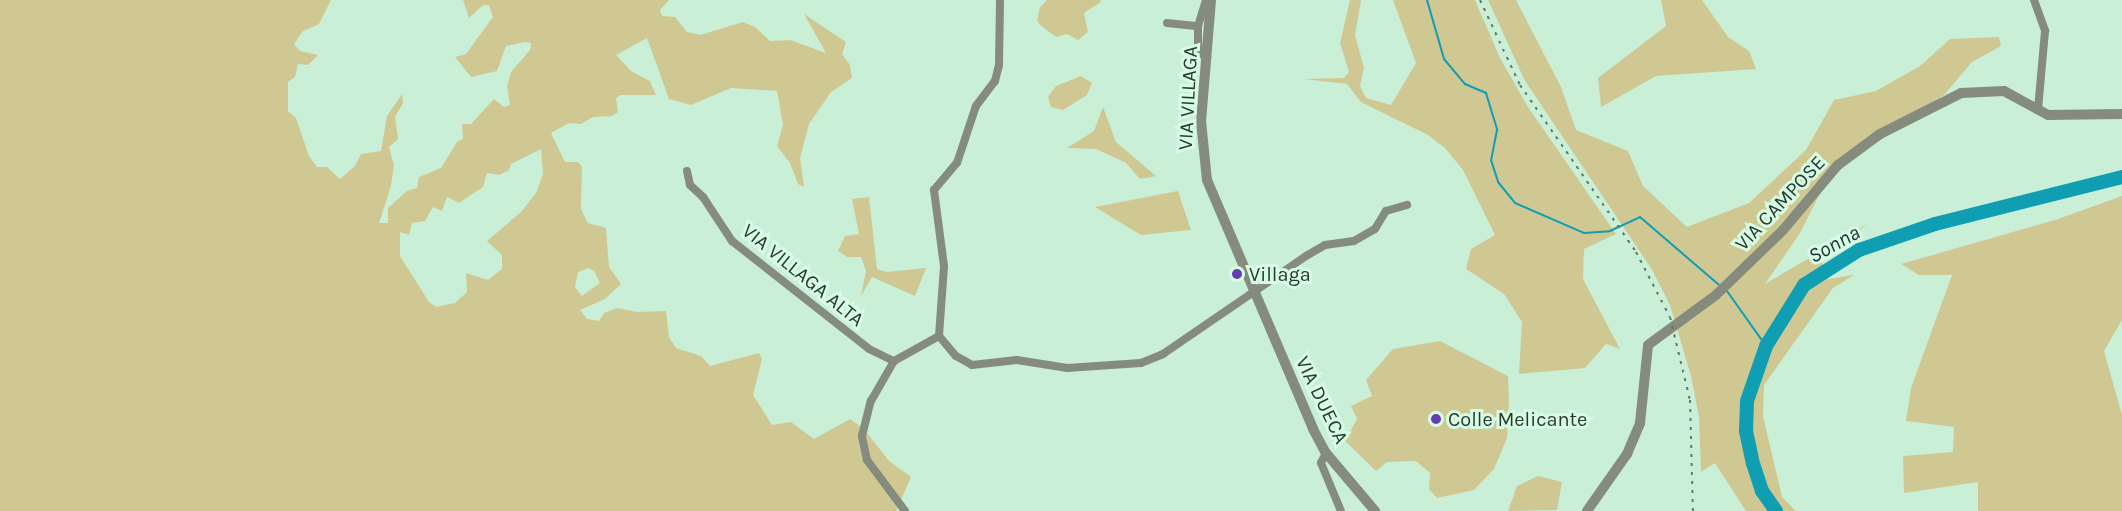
<!DOCTYPE html>
<html>
<head>
<meta charset="utf-8">
<style>
	body { margin:0 }
	#map { position:relative; width:2122px; height:511px; overflow:hidden; background:#caefd7; font-family:Karla,sans-serif }
	div>[style] { position:absolute }
	.green>* { inset:0; background:#cfc893 }
	.stream>* { height:2px; margin:-1px; padding:0 1px; transform-origin:1px; border-radius:1px; background:#109eb3 }
	.river>* { height:14px; margin:-7px; padding:0 7px; transform-origin:7px; border-radius:7px; background:#109eb3 }
	.minor>* { height:8px; margin:-4px; padding:0 4px; transform-origin:4px; border-radius:4px; background:#858c7e }
	.tertiary>* { height:10px; margin:-5px; padding:0 5px; transform-origin:5px; border-radius:5px; background:#858c7e }
	.rail>* { height:2px; margin-top:-1px; transform-origin:0; background:repeating-linear-gradient(90deg,#62796a 0 3px,transparent 0 9px) }
	.dots>* { width:16px; height:16px; translate:-50% -50%; box-sizing:border-box; border:3px solid #d7fce4; border-radius:50% }
	span { translate:-50% -50%; white-space:nowrap; text-align:center; line-height:1.15; -webkit-text-stroke:6px #d7fce4; paint-order:stroke }
	.street-label { font-size:20px; color:#2b3a31 }
	.poi-label { font-size:20px; color:#2b3a31 }
	.left { translate:0 -50%; text-align:left }
	.water-label { font-size:21px; color:#1a2f34; font-style:italic }
</style>
</head>
<body>
<div id="map">
	<div class="green">
		<div style="clip-path:polygon(evenodd,0 0,331px 0,319px 24px,303px 31px,294px 44px,300px 51px,318px 55px,308px 65px,298px 64px,295px 77px,288px 82px,288px 111px,296px 118px,309px 156px,317px 167px,327px 167px,340px 179px,355px 166px,361px 154px,381px 151px,387px 116px,402px 94px,403px 103px,395px 117px,398px 139px,389px 147px,394px 165px,391px 186px,379px 223px,388px 223px,388px 208px,407px 191px,417px 188px,419px 177px,441px 168px,457px 142px,463px 139px,462px 124px,471px 124px,494px 99px,504px 107px,510px 105px,507px 86px,511px 72px,530px 50px,531px 43px,525px 42px,506px 46px,497px 71px,471px 77px,455px 57px,466px 54px,493px 17px,489px 5px,483px 5px,469px 18px,463px 0,669px 0,660px 10px,662px 16px,675px 17px,687px 32px,700px 35px,743px 22px,755px 27px,770px 41px,790px 40px,826px 53px,804px 14px,846px 42px,842px 54px,850px 65px,852px 78px,831px 92px,809px 124px,800px 158px,804px 187px,798px 184px,790px 163px,777px 146px,783px 125px,777px 91px,731px 88px,691px 105px,669px 99px,647px 38px,616px 55px,631px 71px,650px 81px,656px 95px,621px 95px,616px 98px,618px 112px,612px 116px,593px 117px,581px 124px,569px 123px,551px 133px,565px 162px,578px 162px,582px 167px,581px 209px,588px 223px,606px 228px,609px 267px,621px 284px,605px 299px,580px 310px,587px 319px,599px 321px,604px 313px,617px 308px,637px 312px,666px 311px,669px 337px,676px 348px,701px 356px,710px 366px,759px 353px,762px 359px,753px 395px,772px 425px,791px 422px,814px 439px,850px 419px,864px 429px,889px 461px,911px 477px,896px 511px,0 511px,0 0,541px 149px,543px 174px,536px 193px,521px 212px,487px 241px,502px 255px,502px 269px,488px 280px,466px 273px,467px 292px,455px 303px,436px 307px,429px 302px,400px 256px,400px 232px,409px 235px,412px 223px,425px 221px,433px 207px,442px 211px,447px 197px,459px 203px,483px 187px,487px 173px,499px 175px,509px 170px,511px 164px,541px 149px,0 0,588px 268px,594px 271px,600px 283px,582px 296px,575px 287px,578px 272px,588px 268px)"></div>
		<div style="clip-path:polygon(1047px 0,1100px 0,1101px 2px,1084px 13px,1088px 32px,1078px 40px,1067px 34px,1056px 37px,1040px 25px,1037px 20px,1040px 7px)"></div>
		<div style="clip-path:polygon(1350px 0,1361px 0,1355px 35px,1364px 68px,1360px 86px,1366px 98px,1391px 105px,1416px 63px,1393px 0,1475px 0,1500px 58px,1528px 107px,1616px 234px,1584px 249px,1583px 279px,1620px 349px,1606px 344px,1585px 368px,1519px 374px,1522px 322px,1504px 294px,1466px 269px,1471px 249px,1495px 235px,1463px 170px,1445px 148px,1428px 135px,1361px 102px,1347px 84px,1304px 79px,1344px 78px,1349px 72px,1340px 43px)"></div>
		<div style="clip-path:polygon(1488px 0,1516px 0,1561px 87px,1576px 130px,1628px 151px,1643px 186px,1687px 227px,1749px 203px,1806px 150px,1834px 100px,1876px 91px,1920px 66px,1950px 39px,1999px 37px,2001px 46px,1972px 62px,1944px 95px,1836px 162px,1800px 233px,1765px 284px,1867px 224px,1821px 261px,1828px 279px,1854px 275px,1833px 288px,1764px 385px,1763px 416px,1782px 497px,1796px 511px,1746px 511px,1715px 463px,1701px 472px,1699px 417px,1691px 376px,1670px 305px,1651px 268px,1525px 81px)"></div>
		<div style="clip-path:polygon(1661px 0,1702px 0,1728px 37px,1749px 51px,1756px 69px,1656px 76px,1601px 107px,1598px 78px,1666px 26px)"></div>
		<div style="clip-path:polygon(1081px 76px,1092px 83px,1087px 95px,1063px 110px,1051px 107px,1048px 97px,1056px 86px)"></div>
		<div style="clip-path:polygon(1103px 107px,1116px 142px,1156px 176px,1140px 179px,1126px 163px,1096px 149px,1067px 148px,1094px 131px)"></div>
		<div style="clip-path:polygon(1178px 191px,1191px 230px,1141px 235px,1095px 207px)"></div>
		<div style="clip-path:polygon(2122px 196px,2122px 320px,2104px 351px,2122px 415px,2122px 511px,1978px 511px,1978px 482px,1904px 493px,1903px 456px,1953px 452px,1954px 427px,1906px 421px,1911px 388px,1952px 275px,1919px 275px,1901px 264px,2058px 219px)"></div>
		<div style="clip-path:polygon(869px 197px,877px 269px,887px 272px,926px 268px,915px 296px,872px 277px,861px 296px,866px 271px,861px 257px,847px 257px,838px 251px,845px 236px,859px 234px,852px 199px)"></div>
		<div style="clip-path:polygon(1440px 341px,1508px 376px,1509px 401px,1507px 438px,1494px 469px,1474px 490px,1437px 498px,1429px 489px,1430px 473px,1416px 461px,1387px 462px,1376px 471px,1345px 441px,1357px 419px,1351px 406px,1372px 396px,1366px 380px,1393px 349px)"></div>
		<div style="clip-path:polygon(1538px 476px,1562px 482px,1557px 510px,1508px 511px,1517px 486px)"></div>
	</div>
	<div class="stream">
		<div style="left:1427px;top:0;width:61px;rotate:73.9deg"></div>
		<div style="left:1444px;top:59px;width:33px;rotate:50deg"></div>
		<div style="left:1465px;top:84px;width:23px;rotate:23deg"></div>
		<div style="left:1486px;top:93px;width:39px;rotate:73deg"></div>
		<div style="left:1497px;top:130px;width:31px;rotate:101deg"></div>
		<div style="left:1491px;top:160px;width:23px;rotate:72deg"></div>
		<div style="left:1498px;top:182px;width:27px;rotate:51deg"></div>
		<div style="left:1515px;top:203px;width:75px;rotate:23.5deg"></div>
		<div style="left:1584px;top:233px;width:26px;rotate:-4deg"></div>
		<div style="left:1610px;top:231px;width:33px;rotate:-25deg"></div>
		<div style="left:1640px;top:217px;width:104px;rotate:40.7deg"></div>
		<div style="left:1727px;top:291px;width:67px;rotate:54.7deg"></div>
	</div>
	<div class="river">
		<div style="left:1776px;top:511px;width:24px;rotate:-125deg"></div>
		<div style="left:1762px;top:491px;width:28px;rotate:-108deg"></div>
		<div style="left:1753px;top:464px;width:34px;rotate:-102deg"></div>
		<div style="left:1746px;top:431px;width:30px;rotate:-88deg"></div>
		<div style="left:1747px;top:401px;width:58px;rotate:-70.9deg"></div>
		<div style="left:1766px;top:346px;width:72px;rotate:-58.1deg"></div>
		<div style="left:1804px;top:285px;width:65px;rotate:-32.5deg"></div>
		<div style="left:1859px;top:250px;width:80px;rotate:-18.9deg"></div>
		<div style="left:1935px;top:224px;width:193px;rotate:-14.1deg"></div>
	</div>
	<div class="minor">
		<div style="left:1206px;top:0;width:27px;rotate:107deg"></div>
		<div style="left:1198px;top:26px;width:18px;rotate:90deg"></div>
		<div style="left:1198px;top:44px;width:10px;rotate:73deg"></div>
		<div style="left:1201px;top:54px;width:7px;rotate:27deg"></div>
		<div style="left:2034px;top:0;width:33px;rotate:70deg"></div>
		<div style="left:2045px;top:31px;width:79px;rotate:95.1deg"></div>
		<div style="left:1167px;top:23px;width:31px;rotate:6deg"></div>
		<div style="left:687px;top:171px;width:14px;rotate:78deg"></div>
		<div style="left:690px;top:185px;width:18px;rotate:43deg"></div>
		<div style="left:703px;top:197px;width:53px;rotate:56.6deg"></div>
		<div style="left:732px;top:241px;width:174px;rotate:38.2deg"></div>
		<div style="left:869px;top:349px;width:28px;rotate:26deg"></div>
		<div style="left:939px;top:336px;width:26px;rotate:50deg"></div>
		<div style="left:956px;top:356px;width:18px;rotate:29deg"></div>
		<div style="left:972px;top:365px;width:45px;rotate:-6.3deg"></div>
		<div style="left:1017px;top:360px;width:51px;rotate:9.1deg"></div>
		<div style="left:1067px;top:368px;width:74px;rotate:-3.9deg"></div>
		<div style="left:1141px;top:363px;width:24px;rotate:-22deg"></div>
		<div style="left:1163px;top:354px;width:173px;rotate:-34.4deg"></div>
		<div style="left:1306px;top:256px;width:22px;rotate:-30deg"></div>
		<div style="left:1325px;top:245px;width:29px;rotate:-8deg"></div>
		<div style="left:1354px;top:241px;width:24px;rotate:-30deg"></div>
		<div style="left:1375px;top:229px;width:21px;rotate:-59deg"></div>
		<div style="left:1386px;top:211px;width:22px;rotate:-16deg"></div>
		<div style="left:939px;top:336px;width:70px;rotate:-85.9deg"></div>
		<div style="left:944px;top:266px;width:77px;rotate:-97.5deg"></div>
		<div style="left:934px;top:190px;width:35px;rotate:-50deg"></div>
		<div style="left:957px;top:163px;width:60px;rotate:-71.6deg"></div>
		<div style="left:976px;top:106px;width:31px;rotate:-53deg"></div>
		<div style="left:995px;top:81px;width:16px;rotate:-76deg"></div>
		<div style="left:999px;top:65px;width:65px;rotate:-89.1deg"></div>
		<div style="left:1326px;top:453px;width:11px;rotate:117deg"></div>
		<div style="left:1321px;top:463px;width:52px;rotate:67.4deg"></div>
		<div style="left:905px;top:511px;width:64px;rotate:-126.7deg"></div>
		<div style="left:867px;top:460px;width:25px;rotate:-102deg"></div>
		<div style="left:862px;top:436px;width:36px;rotate:-76deg"></div>
		<div style="left:871px;top:401px;width:46px;rotate:-60.1deg"></div>
		<div style="left:894px;top:361px;width:51px;rotate:-29.1deg"></div>
	</div>
	<div class="tertiary">
		<div style="left:1211px;top:0;width:121px;rotate:94.7deg"></div>
		<div style="left:1201px;top:121px;width:59px;rotate:84.2deg"></div>
		<div style="left:1207px;top:180px;width:271px;rotate:66.9deg"></div>
		<div style="left:1313px;top:429px;width:27px;rotate:62deg"></div>
		<div style="left:1326px;top:453px;width:76px;rotate:49.8deg"></div>
		<div style="left:1587px;top:511px;width:70px;rotate:-54.9deg"></div>
		<div style="left:1627px;top:454px;width:34px;rotate:-67deg"></div>
		<div style="left:1640px;top:423px;width:78px;rotate:-84.1deg"></div>
		<div style="left:1648px;top:345px;width:84px;rotate:-36.3deg"></div>
		<div style="left:1716px;top:295px;width:93px;rotate:-44.1deg"></div>
		<div style="left:1783px;top:230px;width:85px;rotate:-49.8deg"></div>
		<div style="left:1838px;top:165px;width:52px;rotate:-36.4deg"></div>
		<div style="left:1880px;top:134px;width:91px;rotate:-26.8deg"></div>
		<div style="left:1961px;top:93px;width:43px;rotate:-2.7deg"></div>
		<div style="left:2004px;top:91px;width:50px;rotate:28.6deg"></div>
		<div style="left:2048px;top:115px;width:74px;rotate:-0.8deg"></div>
	</div>
	<div class="rail">
		<div style="left:1480px;top:0;width:94px;rotate:64.8deg"></div>
		<div style="left:1520px;top:85px;width:203px;rotate:55.2deg"></div>
		<div style="left:1636px;top:252px;width:73px;rotate:62.4deg"></div>
		<div style="left:1670px;top:317px;width:85px;rotate:76.5deg"></div>
		<div style="left:1690px;top:400px;width:111px;rotate:88.5deg"></div>
	</div>
	<div class="dots">
		<div style="left:1237px;top:274px;background:#643cb4"></div>
		<div style="left:1436px;top:419px;background:#643cb4"></div>
	</div>
	<div class="street-label">
		<span style="left:1188px;top:98px;rotate:-87deg">VIA VILLAGA</span>
		<span style="left:1780px;top:203px;rotate:-47deg">VIA CAMPOSE</span>
		<span style="left:803px;top:275px;rotate:39deg">VIA VILLAGA ALTA</span>
		<span style="left:1322px;top:400px;rotate:64deg">VIA DUECA</span>
	</div>
	<div class="poi-label">
		<span class="left" style="left:1249px;top:274px">Villaga</span>
		<span class="left" style="left:1448px;top:419px">Colle Melicante</span>
	</div>
	<div class="water-label">
		<span style="left:1834px;top:244px;rotate:-29deg">Sonna</span>
	</div>
</div>
</body>
</html>
